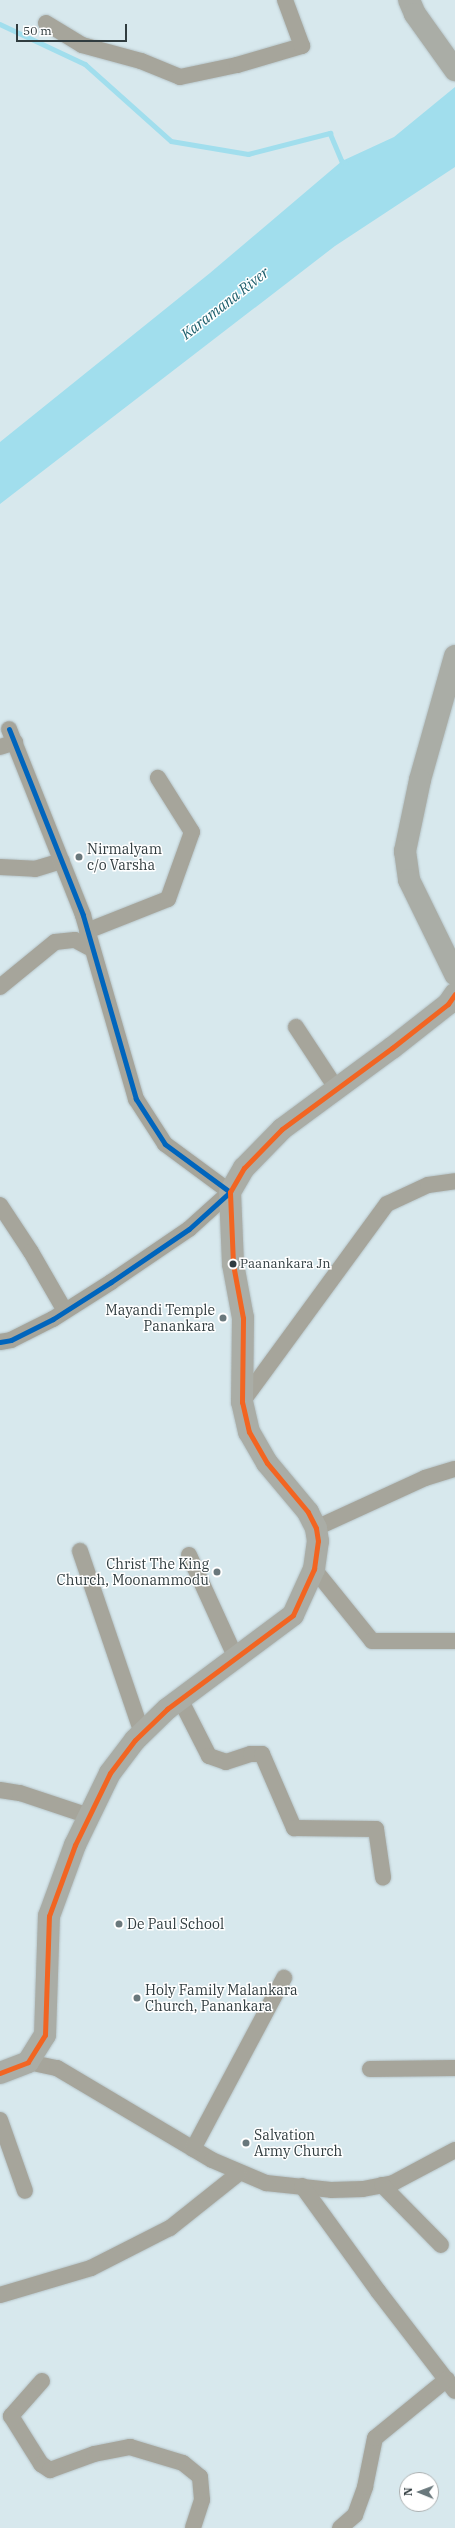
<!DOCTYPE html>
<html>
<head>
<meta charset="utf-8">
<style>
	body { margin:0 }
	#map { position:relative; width:455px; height:2528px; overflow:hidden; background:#d7e8ed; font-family:"IBM Plex Serif",serif }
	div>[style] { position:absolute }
	.water>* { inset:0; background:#a1deed }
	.stream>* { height:4.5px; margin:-2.25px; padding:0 2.25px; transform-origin:2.25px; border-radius:2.25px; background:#a1deed }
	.roads { filter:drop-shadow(0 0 1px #b7c5c9) drop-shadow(0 0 1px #b7c5c9) }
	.minor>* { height:16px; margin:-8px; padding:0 8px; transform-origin:8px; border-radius:8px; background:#a6a59b }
	.secondary>* { height:22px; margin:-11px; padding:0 11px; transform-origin:11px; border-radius:11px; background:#aaada6 }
	.bus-1>* { height:5px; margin:-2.5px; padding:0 2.5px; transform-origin:2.5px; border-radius:2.5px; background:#0065bd }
	.bus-2>* { height:5px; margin:-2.5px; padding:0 2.5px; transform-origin:2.5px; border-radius:2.5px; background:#f26522 }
	.dots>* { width:11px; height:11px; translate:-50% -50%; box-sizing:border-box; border:2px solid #fff; border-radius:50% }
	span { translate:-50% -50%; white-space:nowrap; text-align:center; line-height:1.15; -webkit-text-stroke:3px #fff; paint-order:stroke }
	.bus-label { font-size:13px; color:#303c3f }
	.left { translate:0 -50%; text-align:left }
	.poi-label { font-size:14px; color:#303c3f }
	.right { translate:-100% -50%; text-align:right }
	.water-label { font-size:15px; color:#1d5e6c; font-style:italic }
	.north { position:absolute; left:399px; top:2472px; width:40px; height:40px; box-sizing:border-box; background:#fff; border:1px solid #acb1b2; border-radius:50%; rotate:271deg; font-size:11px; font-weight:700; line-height:16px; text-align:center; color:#303c3f }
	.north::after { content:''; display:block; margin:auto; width:14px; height:18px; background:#6a787c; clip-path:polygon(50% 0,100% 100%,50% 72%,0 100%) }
	.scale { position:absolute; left:16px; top:24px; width:111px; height:18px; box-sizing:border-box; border:2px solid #303c3f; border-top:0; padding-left:5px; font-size:12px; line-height:14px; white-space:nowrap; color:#303c3f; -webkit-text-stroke:3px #fff; paint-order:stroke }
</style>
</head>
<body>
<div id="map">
	<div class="water">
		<div style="clip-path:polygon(455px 87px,455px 167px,335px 246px,0 504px,0 442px,210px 273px,342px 161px,394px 137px)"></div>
	</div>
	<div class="stream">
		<div style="left:0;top:24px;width:94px;rotate:25.2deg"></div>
		<div style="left:85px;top:64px;width:115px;rotate:41.8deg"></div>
		<div style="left:171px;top:141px;width:78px;rotate:9.6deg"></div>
		<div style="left:248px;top:154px;width:85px;rotate:-14.4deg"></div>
		<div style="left:330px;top:133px;width:30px;rotate:67deg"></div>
		<div style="left:342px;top:161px;width:4px;rotate:27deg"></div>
	</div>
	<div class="roads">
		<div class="minor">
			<div style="left:46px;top:23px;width:42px;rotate:31.4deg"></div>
			<div style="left:82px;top:45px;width:61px;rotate:15.2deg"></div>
			<div style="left:141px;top:61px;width:42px;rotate:22.3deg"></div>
			<div style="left:180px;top:77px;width:58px;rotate:-11.9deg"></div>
			<div style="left:237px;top:65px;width:68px;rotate:-16.3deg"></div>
			<div style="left:302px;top:46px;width:49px;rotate:-110.3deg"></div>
			<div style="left:0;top:747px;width:16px;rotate:-18deg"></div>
			<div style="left:0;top:867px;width:35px;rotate:3deg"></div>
			<div style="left:35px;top:869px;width:28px;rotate:-17deg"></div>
			<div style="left:87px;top:931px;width:87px;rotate:-21.6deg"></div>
			<div style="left:168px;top:899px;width:71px;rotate:-70.3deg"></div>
			<div style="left:192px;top:832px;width:64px;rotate:-122.2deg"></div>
			<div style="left:0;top:987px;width:71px;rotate:-39.3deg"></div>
			<div style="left:55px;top:942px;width:20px;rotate:-6deg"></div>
			<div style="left:75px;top:940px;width:19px;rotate:28deg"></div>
			<div style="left:296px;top:1027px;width:73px;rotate:56.7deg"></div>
			<div style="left:0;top:1205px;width:56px;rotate:56.6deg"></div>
			<div style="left:31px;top:1252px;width:68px;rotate:60deg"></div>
			<div style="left:0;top:1342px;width:11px;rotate:-10deg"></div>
			<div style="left:11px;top:1340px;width:47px;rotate:-26.6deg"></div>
			<div style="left:53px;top:1319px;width:69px;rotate:-32.5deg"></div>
			<div style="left:111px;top:1282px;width:94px;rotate:-34.2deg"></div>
			<div style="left:189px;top:1229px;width:55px;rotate:-42.1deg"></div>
			<div style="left:230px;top:1192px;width:81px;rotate:-143.6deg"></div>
			<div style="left:165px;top:1144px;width:54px;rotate:-122.8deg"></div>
			<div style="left:136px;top:1099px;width:191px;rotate:-106.1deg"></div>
			<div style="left:83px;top:915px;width:200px;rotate:-111.7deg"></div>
			<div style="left:242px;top:1402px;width:245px;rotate:-53.8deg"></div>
			<div style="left:387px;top:1204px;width:45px;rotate:-24.9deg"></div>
			<div style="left:428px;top:1185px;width:27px;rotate:-8deg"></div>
			<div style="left:316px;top:1528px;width:120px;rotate:-24.6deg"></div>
			<div style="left:425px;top:1478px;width:31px;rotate:-17deg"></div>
			<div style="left:80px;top:1551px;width:192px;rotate:71.2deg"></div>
			<div style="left:189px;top:1555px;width:113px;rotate:65.5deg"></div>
			<div style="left:314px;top:1569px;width:92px;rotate:51.1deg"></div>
			<div style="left:372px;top:1641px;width:83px"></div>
			<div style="left:180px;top:1699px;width:64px;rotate:63deg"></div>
			<div style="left:209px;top:1756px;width:18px;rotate:19deg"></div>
			<div style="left:226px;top:1762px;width:26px;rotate:-18deg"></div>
			<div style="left:251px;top:1754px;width:11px"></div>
			<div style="left:262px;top:1754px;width:81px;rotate:66.6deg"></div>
			<div style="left:294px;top:1828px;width:82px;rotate:0.7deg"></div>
			<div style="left:376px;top:1829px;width:49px;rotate:81.7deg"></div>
			<div style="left:0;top:1790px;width:20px;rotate:9deg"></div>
			<div style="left:20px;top:1793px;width:73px;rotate:18.4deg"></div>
			<div style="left:28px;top:2062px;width:30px;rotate:12deg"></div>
			<div style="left:57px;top:2068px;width:180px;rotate:30.7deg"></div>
			<div style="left:212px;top:2160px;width:59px;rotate:23.1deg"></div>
			<div style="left:266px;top:2183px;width:65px;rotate:6.1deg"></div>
			<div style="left:331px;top:2190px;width:32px;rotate:-2deg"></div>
			<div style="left:363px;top:2189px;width:31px;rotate:-11deg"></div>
			<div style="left:393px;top:2183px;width:70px;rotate:-28deg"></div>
			<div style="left:370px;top:2069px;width:85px;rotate:-0.7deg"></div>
			<div style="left:0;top:2120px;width:75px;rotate:70.6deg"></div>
			<div style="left:193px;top:2149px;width:194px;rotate:-62deg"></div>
			<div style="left:382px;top:2185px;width:84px;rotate:45.5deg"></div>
			<div style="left:302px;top:2186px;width:130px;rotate:54.1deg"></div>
			<div style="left:378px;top:2291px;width:126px;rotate:52.4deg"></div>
			<div style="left:0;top:2295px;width:95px;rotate:-16.5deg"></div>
			<div style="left:91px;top:2268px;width:89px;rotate:-26.9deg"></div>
			<div style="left:170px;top:2228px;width:87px;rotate:-38.5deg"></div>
			<div style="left:42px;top:2381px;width:47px;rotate:131.5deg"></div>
			<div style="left:11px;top:2416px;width:57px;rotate:58deg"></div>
			<div style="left:41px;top:2464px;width:11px;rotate:34deg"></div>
			<div style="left:50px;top:2470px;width:47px;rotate:-20deg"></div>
			<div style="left:94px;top:2454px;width:37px;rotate:-11deg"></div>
			<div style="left:130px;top:2447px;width:55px;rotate:16.8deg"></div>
			<div style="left:183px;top:2463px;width:22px;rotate:39deg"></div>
			<div style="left:200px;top:2477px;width:23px;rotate:85deg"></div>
			<div style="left:202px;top:2500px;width:29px;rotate:108deg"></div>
			<div style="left:340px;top:2528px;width:20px;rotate:-41deg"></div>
			<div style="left:355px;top:2515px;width:30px;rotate:-70deg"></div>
			<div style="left:365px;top:2487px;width:50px;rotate:-78.5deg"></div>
			<div style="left:375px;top:2438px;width:93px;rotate:-39.3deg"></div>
		</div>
		<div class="secondary">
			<div style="left:409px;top:0;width:15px;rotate:67deg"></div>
			<div style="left:415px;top:14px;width:69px;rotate:54.5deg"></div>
			<div style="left:455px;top:656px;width:129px;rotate:105.8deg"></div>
			<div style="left:420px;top:780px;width:73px;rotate:101.9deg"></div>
			<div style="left:405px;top:851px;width:29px;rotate:82deg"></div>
			<div style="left:409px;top:880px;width:105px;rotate:63.9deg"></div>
			<div style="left:0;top:2073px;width:30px;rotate:-21deg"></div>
			<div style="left:28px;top:2062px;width:32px;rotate:-58deg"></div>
			<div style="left:45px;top:2035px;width:119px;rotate:-88.1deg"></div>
			<div style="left:49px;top:1916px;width:76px;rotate:-69.9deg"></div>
			<div style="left:75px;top:1845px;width:80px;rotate:-64.1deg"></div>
			<div style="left:110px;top:1773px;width:41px;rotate:-52.9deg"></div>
			<div style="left:135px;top:1740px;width:45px;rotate:-44.1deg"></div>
			<div style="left:167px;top:1709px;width:157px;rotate:-36.7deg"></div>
			<div style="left:293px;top:1615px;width:51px;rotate:-65.5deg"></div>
			<div style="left:314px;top:1569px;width:28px;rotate:-82deg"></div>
			<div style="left:318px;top:1541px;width:13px;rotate:-99deg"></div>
			<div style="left:316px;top:1528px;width:18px;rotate:-117deg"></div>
			<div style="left:308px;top:1512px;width:64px;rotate:-129.9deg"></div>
			<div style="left:267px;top:1463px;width:36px;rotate:-120deg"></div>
			<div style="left:249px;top:1432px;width:31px;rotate:-103deg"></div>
			<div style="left:242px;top:1402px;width:84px;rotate:-89.3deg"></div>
			<div style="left:243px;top:1318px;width:55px;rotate:-100.5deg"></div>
			<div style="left:233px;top:1264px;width:72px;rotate:-92.4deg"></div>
			<div style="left:230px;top:1192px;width:28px;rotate:-60deg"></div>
			<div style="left:244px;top:1168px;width:54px;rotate:-45.7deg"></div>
			<div style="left:282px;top:1129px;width:137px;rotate:-36.4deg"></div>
			<div style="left:392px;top:1048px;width:71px;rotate:-38.2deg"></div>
			<div style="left:448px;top:1004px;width:12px;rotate:-55deg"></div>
		</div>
	</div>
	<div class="bus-1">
		<div style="left:0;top:1342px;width:11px;rotate:-10deg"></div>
		<div style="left:11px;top:1340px;width:47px;rotate:-26.6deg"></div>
		<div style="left:53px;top:1319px;width:69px;rotate:-32.5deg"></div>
		<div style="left:111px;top:1282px;width:94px;rotate:-34.2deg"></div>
		<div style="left:189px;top:1229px;width:55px;rotate:-42.1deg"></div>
		<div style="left:230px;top:1192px;width:81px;rotate:-143.6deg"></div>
		<div style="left:165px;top:1144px;width:54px;rotate:-122.8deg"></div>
		<div style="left:136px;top:1099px;width:191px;rotate:-106.1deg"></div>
		<div style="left:83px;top:915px;width:200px;rotate:-111.7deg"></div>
	</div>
	<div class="bus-2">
		<div style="left:0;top:2073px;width:30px;rotate:-21deg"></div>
		<div style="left:28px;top:2062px;width:32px;rotate:-58deg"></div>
		<div style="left:45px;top:2035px;width:119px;rotate:-88.1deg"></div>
		<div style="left:49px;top:1916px;width:76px;rotate:-69.9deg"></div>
		<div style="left:75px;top:1845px;width:80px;rotate:-64.1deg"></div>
		<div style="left:110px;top:1773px;width:41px;rotate:-52.9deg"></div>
		<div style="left:135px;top:1740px;width:45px;rotate:-44.1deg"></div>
		<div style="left:167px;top:1709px;width:157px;rotate:-36.7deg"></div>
		<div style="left:293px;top:1615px;width:51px;rotate:-65.5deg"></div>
		<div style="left:314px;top:1569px;width:28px;rotate:-82deg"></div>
		<div style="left:318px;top:1541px;width:13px;rotate:-99deg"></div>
		<div style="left:316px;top:1528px;width:18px;rotate:-117deg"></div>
		<div style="left:308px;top:1512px;width:64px;rotate:-129.9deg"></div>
		<div style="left:267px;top:1463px;width:36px;rotate:-120deg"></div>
		<div style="left:249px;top:1432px;width:31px;rotate:-103deg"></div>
		<div style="left:242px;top:1402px;width:84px;rotate:-89.3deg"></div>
		<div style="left:243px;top:1318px;width:55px;rotate:-100.5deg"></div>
		<div style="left:233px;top:1264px;width:72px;rotate:-92.4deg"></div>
		<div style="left:230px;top:1192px;width:28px;rotate:-60deg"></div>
		<div style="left:244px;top:1168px;width:54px;rotate:-45.7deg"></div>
		<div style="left:282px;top:1129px;width:137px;rotate:-36.4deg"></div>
		<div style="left:392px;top:1048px;width:71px;rotate:-38.2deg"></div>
		<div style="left:448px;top:1004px;width:12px;rotate:-55deg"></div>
	</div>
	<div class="dots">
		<div style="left:79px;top:857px;background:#6a787c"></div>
		<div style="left:233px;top:1264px;background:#303c3f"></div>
		<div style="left:223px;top:1318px;background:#6a787c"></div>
		<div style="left:217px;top:1572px;background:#6a787c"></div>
		<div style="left:119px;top:1924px;background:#6a787c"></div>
		<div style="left:137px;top:1998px;background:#6a787c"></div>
		<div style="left:246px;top:2143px;background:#6a787c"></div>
	</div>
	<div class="bus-label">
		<span class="left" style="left:240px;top:1264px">Paanankara Jn</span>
	</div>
	<div class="poi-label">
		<span class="left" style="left:87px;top:857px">Nirmalyam<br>c/o Varsha</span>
		<span class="right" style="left:215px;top:1318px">Mayandi Temple<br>Panankara</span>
		<span class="right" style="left:209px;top:1572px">Christ The King<br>Church, Moonammodu</span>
		<span class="left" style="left:127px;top:1924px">De Paul School</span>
		<span class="left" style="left:145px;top:1998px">Holy Family Malankara<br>Church, Panankara</span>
		<span class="left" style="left:254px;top:2143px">Salvation<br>Army Church</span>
	</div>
	<div class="water-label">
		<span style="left:225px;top:303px;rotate:-38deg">Karamana River</span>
	</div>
	<div class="north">N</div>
	<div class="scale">50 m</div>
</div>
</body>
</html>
